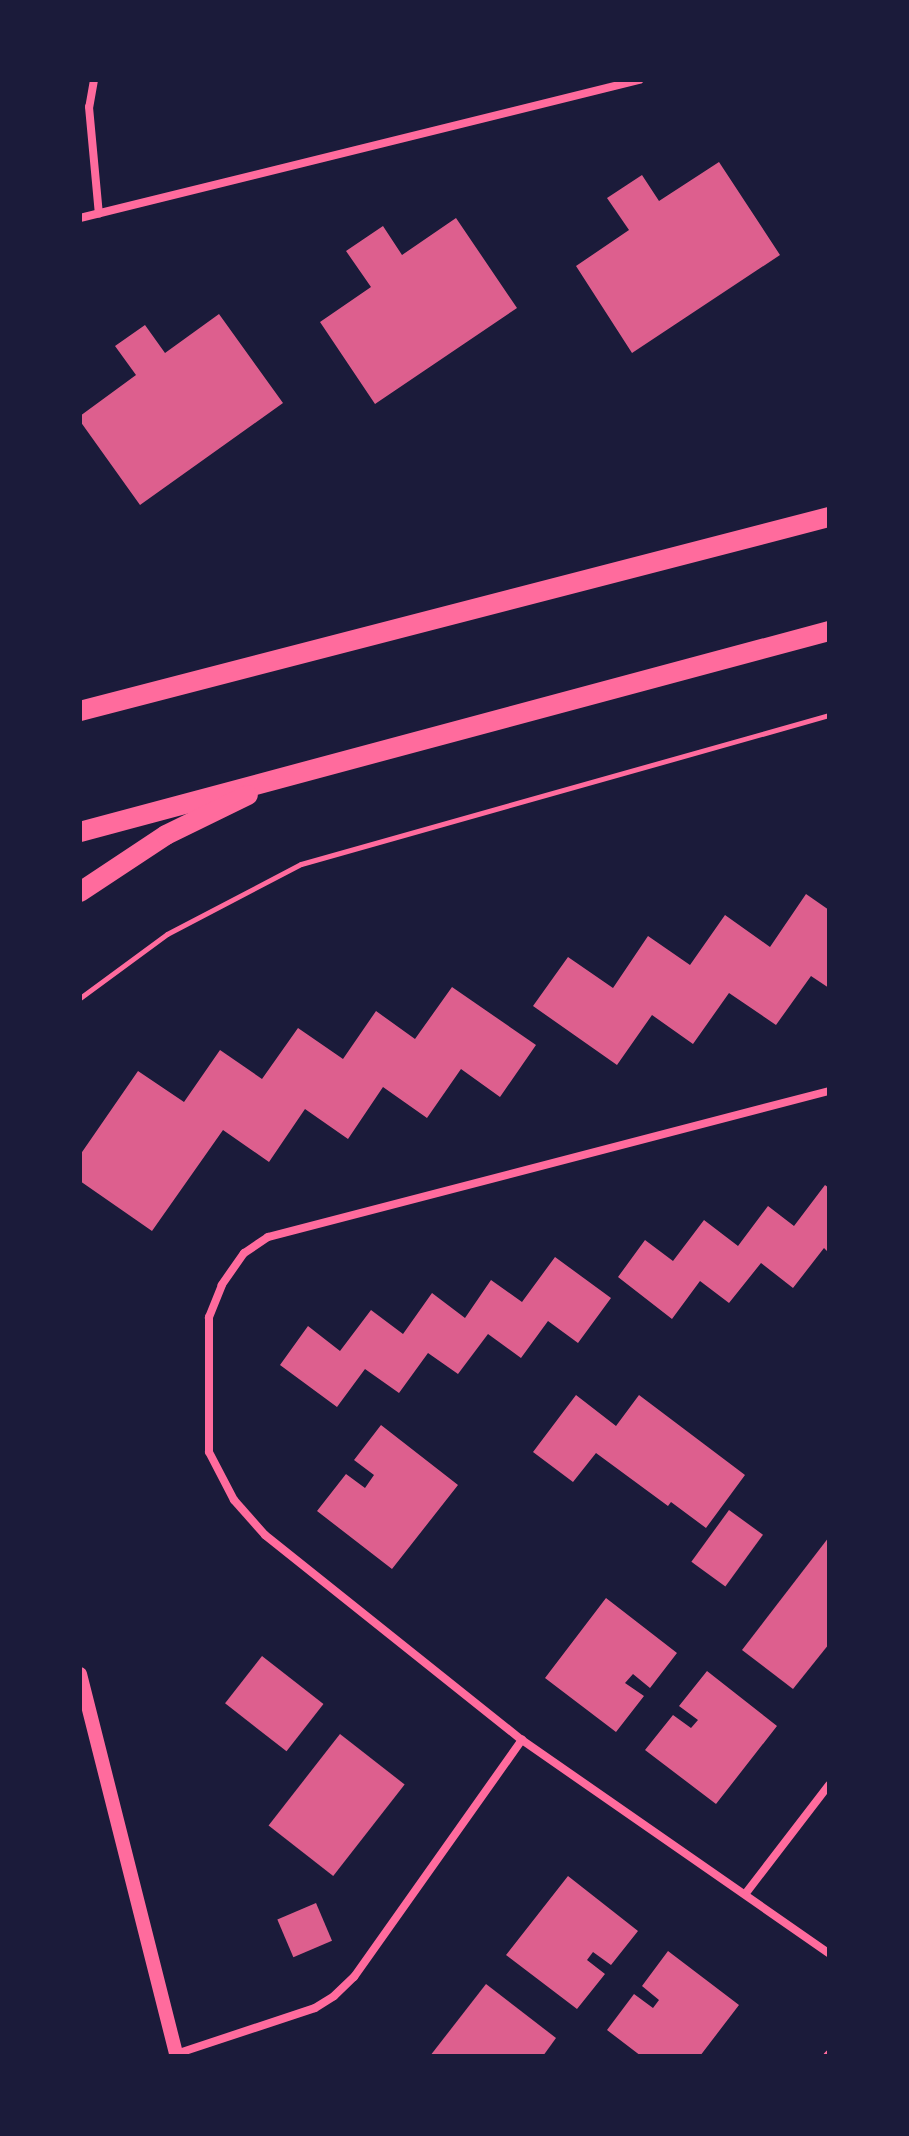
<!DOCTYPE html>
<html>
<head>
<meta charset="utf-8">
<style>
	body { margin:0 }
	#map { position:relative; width:909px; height:2136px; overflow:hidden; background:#1b1b3a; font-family:Karla,sans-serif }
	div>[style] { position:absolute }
	.building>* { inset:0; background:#dd5f8e; transform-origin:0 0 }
	.path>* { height:5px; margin:-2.5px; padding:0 2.5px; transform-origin:2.5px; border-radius:2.5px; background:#ff6b9d }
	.minor>* { height:8px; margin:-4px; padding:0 4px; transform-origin:4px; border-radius:4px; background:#ff6b9d }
	.tertiary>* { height:14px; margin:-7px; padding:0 7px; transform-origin:7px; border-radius:7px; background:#ff6b9d }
	.primary>* { height:20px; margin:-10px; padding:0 10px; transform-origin:10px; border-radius:10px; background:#ff6b9d }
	span { translate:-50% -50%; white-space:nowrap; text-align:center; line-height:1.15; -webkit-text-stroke:6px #1b1b3a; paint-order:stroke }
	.frame { position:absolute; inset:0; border:82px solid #1b1b3a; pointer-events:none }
</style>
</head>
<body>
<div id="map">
	<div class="building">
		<div style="clip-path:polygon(719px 162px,780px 255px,632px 353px,576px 266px,629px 230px,607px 198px,642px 175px,659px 201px)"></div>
		<div style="clip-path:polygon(456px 218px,517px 308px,375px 404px,320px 322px,371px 287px,346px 251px,383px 226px,402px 255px)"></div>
		<div style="clip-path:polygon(219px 314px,283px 403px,140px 505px,80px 421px,80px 416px,136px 375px,115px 346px,145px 325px,165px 353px)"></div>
		<div style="clip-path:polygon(806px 894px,829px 910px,829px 988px,811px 976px,776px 1025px,729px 993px,693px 1044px,652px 1015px,617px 1065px,533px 1006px,568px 957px,613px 988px,648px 936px,690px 965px,725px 915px,770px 947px)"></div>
		<div style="clip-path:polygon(452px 987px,536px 1045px,500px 1097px,461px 1069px,427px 1118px,383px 1087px,348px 1139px,305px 1109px,269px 1162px,223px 1130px,152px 1231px,80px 1181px,80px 1155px,138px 1071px,184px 1102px,220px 1050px,262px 1079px,298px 1028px,343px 1059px,376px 1011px,415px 1039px)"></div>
		<div style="clip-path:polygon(825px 1185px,829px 1188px,829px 1253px,824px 1248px,793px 1288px,761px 1263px,729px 1303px,700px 1281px,672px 1319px,618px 1277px,645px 1240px,673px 1261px,704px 1220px,738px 1246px,768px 1206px,794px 1226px)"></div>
		<div style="clip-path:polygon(555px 1257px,611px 1298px,578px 1343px,548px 1321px,521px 1358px,488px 1334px,458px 1374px,428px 1353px,399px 1393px,365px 1369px,337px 1407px,280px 1365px,308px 1326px,340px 1351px,371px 1310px,403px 1334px,432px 1293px,465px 1318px,491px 1280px,522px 1302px)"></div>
		<div style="clip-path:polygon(576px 1395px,616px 1426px,639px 1395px,745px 1475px,706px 1528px,671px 1502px,668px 1506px,596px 1453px,573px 1482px,533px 1452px)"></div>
		<div style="clip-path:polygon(381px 1425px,458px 1485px,392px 1569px,317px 1511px,346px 1474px,365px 1488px,374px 1475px,354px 1460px)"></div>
		<div style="left:729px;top:1510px;width:42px;height:64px;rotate:36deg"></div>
		<div style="clip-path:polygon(829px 1537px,829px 1644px,793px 1689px,742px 1650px)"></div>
		<div style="clip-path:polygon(606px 1598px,677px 1653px,650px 1688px,633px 1674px,625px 1683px,644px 1696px,616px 1732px,545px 1678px)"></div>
		<div style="left:262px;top:1656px;width:78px;height:60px;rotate:38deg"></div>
		<div style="clip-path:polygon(707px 1671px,777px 1726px,716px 1804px,645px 1750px,673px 1715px,691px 1728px,698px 1720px,679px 1706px)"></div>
		<div style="left:340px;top:1734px;width:82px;height:116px;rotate:38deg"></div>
		<div style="clip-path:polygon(568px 1876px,638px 1931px,611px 1965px,593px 1952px,587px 1960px,605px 1974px,577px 2009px,506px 1955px)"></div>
		<div style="left:316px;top:1903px;width:41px;height:42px;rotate:67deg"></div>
		<div style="clip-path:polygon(668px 1951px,739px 2005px,700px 2056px,641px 2056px,607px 2030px,634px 1994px,653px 2008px,659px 2000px,642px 1986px)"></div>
		<div style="clip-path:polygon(486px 1984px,556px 2038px,543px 2056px,430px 2056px)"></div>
	</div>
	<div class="path">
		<div style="left:80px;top:998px;width:108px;rotate:-36.3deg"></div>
		<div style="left:167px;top:934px;width:151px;rotate:-27.6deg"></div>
		<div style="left:301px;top:864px;width:549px;rotate:-15.76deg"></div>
	</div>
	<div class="minor">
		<div style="left:94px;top:80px;width:27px;rotate:100deg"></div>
		<div style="left:89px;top:107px;width:107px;rotate:84.7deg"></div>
		<div style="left:80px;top:218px;width:576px;rotate:-13.87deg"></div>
		<div style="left:829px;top:1091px;width:580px;rotate:165.41deg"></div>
		<div style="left:268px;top:1237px;width:29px;rotate:146deg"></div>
		<div style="left:244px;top:1253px;width:39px;rotate:125deg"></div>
		<div style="left:222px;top:1285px;width:35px;rotate:112deg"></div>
		<div style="left:209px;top:1317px;width:135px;rotate:90deg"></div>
		<div style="left:209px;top:1452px;width:54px;rotate:62.5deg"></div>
		<div style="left:234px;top:1500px;width:47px;rotate:48.5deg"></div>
		<div style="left:265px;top:1535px;width:329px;rotate:38.6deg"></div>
		<div style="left:522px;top:1740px;width:374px;rotate:34.8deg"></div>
		<div style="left:746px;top:1893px;width:136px;rotate:-52.5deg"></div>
		<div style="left:176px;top:2054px;width:146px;rotate:-18.3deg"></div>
		<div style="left:315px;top:2008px;width:22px;rotate:-32deg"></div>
		<div style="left:334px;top:1996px;width:28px;rotate:-44deg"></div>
		<div style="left:354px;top:1977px;width:291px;rotate:-54.7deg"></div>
		<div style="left:827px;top:2056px;width:3px;rotate:-45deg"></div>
	</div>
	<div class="tertiary">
		<div style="left:80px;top:1674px;width:394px;rotate:75.8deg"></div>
	</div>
	<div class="primary">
		<div style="left:80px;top:711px;width:774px;rotate:-14.52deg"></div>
		<div style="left:80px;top:832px;width:776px;rotate:-15.02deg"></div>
		<div style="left:80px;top:892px;width:103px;rotate:-33.5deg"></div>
		<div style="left:166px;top:835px;width:91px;rotate:-26deg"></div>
	</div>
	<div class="frame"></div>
</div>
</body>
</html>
